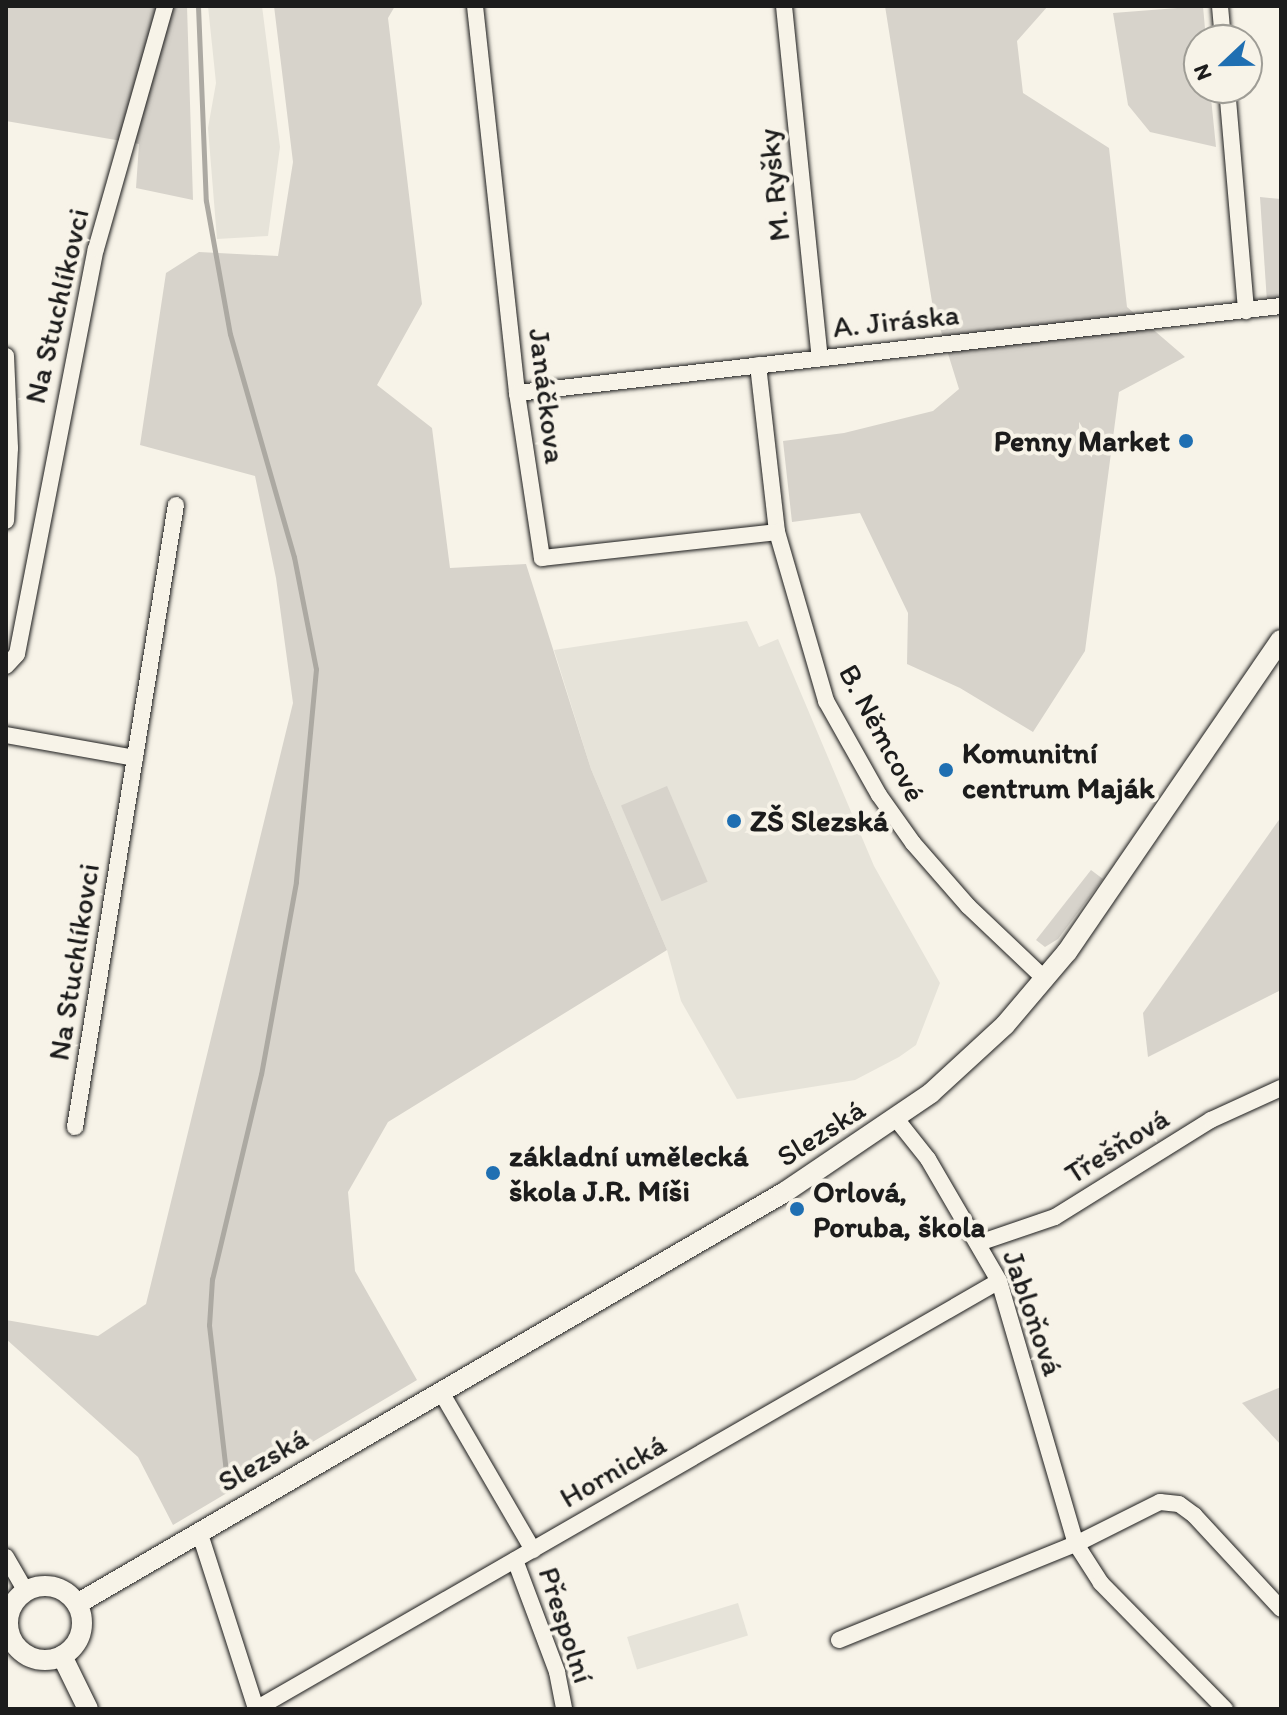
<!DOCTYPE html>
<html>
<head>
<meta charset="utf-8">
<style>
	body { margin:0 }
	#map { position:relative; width:1287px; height:1715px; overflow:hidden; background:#f7f3e8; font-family:Itim,sans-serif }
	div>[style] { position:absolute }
	.built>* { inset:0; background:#e6e3d9; transform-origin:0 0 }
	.green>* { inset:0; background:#d7d3cb; transform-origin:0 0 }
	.stream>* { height:5px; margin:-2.5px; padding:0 2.5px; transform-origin:2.5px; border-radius:2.5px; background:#aca9a2 }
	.roads { filter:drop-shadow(0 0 2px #1c1c1c) drop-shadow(0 0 2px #1c1c1c) }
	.minor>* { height:16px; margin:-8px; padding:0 8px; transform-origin:8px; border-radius:8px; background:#f7f3e8 }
	.tertiary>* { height:20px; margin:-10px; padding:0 10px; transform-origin:10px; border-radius:10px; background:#f7f3e8 }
	.tertiary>.ring { margin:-10px; padding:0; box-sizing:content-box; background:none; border:20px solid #f7f3e8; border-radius:50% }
	.dots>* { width:22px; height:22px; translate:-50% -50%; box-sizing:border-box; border:4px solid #f7f3e8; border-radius:50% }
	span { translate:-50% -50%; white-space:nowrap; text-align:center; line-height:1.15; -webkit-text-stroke:8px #f7f3e8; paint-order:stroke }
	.street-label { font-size:30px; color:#1c1c1c }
	.poi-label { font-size:30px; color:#1c1c1c; font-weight:700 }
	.right { translate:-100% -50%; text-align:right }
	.left { translate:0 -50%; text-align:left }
	.frame { position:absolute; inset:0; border:8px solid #1c1c1c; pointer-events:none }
	.north { position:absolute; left:1183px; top:24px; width:80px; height:80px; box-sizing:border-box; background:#f7f3e8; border:2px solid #9f9d96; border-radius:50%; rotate:248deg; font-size:22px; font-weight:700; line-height:32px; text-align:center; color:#1c1c1c }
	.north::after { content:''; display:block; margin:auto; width:28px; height:36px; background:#1f6fb2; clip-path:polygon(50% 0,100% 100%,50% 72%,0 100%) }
</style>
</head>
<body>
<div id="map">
	<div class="built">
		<div style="clip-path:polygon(208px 6px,262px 6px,280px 147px,268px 236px,217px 239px,208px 128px,216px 83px)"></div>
		<div style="clip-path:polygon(747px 621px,759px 647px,778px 639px,874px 866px,940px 983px,916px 1045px,899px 1057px,855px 1080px,737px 1099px,681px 1001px,667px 950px,591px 769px,554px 650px)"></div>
		<div style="left:738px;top:1603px;width:34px;height:116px;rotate:73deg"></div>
	</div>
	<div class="green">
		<div style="clip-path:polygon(6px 6px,187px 6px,193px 200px,136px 188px,139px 144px,6px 121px)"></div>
		<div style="clip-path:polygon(274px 6px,395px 6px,388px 18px,422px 304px,377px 385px,432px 428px,450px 568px,526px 564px,591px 769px,667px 950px,388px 1122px,348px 1192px,355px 1271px,417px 1380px,173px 1525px,138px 1457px,6px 1339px,6px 1320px,98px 1336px,146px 1304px,293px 703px,276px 578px,255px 476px,140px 445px,166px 273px,199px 252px,278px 256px,293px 162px)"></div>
		<div style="clip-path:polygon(885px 6px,1048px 6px,1017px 41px,1023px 93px,1109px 148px,1127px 307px,1185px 357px,1119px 392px,1085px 651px,1033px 732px,960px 688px,907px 664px,908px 613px,860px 513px,792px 522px,783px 441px,844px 433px,933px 411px,959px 389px,932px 302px)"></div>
		<div style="clip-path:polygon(1203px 6px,1206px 40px,1199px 40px,1199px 88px,1210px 88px,1216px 147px,1150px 132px,1128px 105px,1113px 13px)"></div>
		<div style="clip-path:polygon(1260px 197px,1281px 199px,1281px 298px,1267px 302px)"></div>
		<div style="left:667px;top:786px;width:104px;height:50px;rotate:67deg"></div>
		<div style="clip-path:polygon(1281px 817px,1281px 990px,1148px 1057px,1143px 1013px)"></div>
		<div style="clip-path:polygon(1091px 870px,1103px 879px,1058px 939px,1045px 947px,1036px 940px)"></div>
		<div style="clip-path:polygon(1281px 1387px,1281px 1445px,1242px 1403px)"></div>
	</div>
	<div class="stream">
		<div style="left:198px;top:6px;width:195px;rotate:87.7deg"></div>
		<div style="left:206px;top:201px;width:135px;rotate:79.8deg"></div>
		<div style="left:230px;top:334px;width:232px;rotate:74deg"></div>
		<div style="left:294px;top:557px;width:114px;rotate:78.9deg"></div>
		<div style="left:316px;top:669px;width:214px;rotate:95.4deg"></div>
		<div style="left:296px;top:882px;width:195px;rotate:100.3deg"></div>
		<div style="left:261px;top:1074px;width:211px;rotate:103.4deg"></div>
		<div style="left:212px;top:1279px;width:46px;rotate:93.7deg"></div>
		<div style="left:209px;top:1325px;width:148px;rotate:83.4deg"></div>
	</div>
	<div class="roads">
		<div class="minor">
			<div style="left:475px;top:6px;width:389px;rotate:83.8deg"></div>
			<div style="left:517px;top:393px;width:167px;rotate:81.4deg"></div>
			<div style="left:542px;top:558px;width:236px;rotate:-6.3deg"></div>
			<div style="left:784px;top:6px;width:354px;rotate:84.2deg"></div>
			<div style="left:1220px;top:6px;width:34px;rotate:85deg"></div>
			<div style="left:1227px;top:88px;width:224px;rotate:85.1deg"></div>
			<div style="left:6px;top:356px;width:92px;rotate:87.5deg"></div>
			<div style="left:10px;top:448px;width:73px;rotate:93.1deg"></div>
			<div style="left:758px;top:365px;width:168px;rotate:83.5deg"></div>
			<div style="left:777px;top:532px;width:176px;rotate:73.8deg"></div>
			<div style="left:826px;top:701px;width:108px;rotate:60.6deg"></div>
			<div style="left:879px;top:795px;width:59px;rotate:54.7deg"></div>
			<div style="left:913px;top:843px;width:84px;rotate:48.9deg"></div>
			<div style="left:968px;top:906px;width:106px;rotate:43.5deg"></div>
			<div style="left:517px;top:393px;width:769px;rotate:-6.5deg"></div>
			<div style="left:6px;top:666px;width:16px;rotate:-47deg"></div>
			<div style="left:17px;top:654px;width:413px;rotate:-79deg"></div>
			<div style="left:96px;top:249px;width:253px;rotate:-74.1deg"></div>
			<div style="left:6px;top:735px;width:131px;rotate:10.1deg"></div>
			<div style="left:897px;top:1120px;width:50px;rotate:51.5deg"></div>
			<div style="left:928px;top:1159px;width:141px;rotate:59.8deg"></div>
			<div style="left:999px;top:1281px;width:274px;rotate:73.7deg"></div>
			<div style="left:1076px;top:1544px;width:46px;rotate:57.3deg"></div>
			<div style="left:1101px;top:1583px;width:177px;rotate:45.5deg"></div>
			<div style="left:75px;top:1127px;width:630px;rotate:-80.78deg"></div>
			<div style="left:979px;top:1243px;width:80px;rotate:-18.9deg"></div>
			<div style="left:1055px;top:1217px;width:184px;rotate:-31.9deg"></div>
			<div style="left:1211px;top:1120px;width:77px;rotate:-24.6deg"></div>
			<div style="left:441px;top:1392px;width:183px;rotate:59.8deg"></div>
			<div style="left:199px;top:1531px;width:187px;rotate:72.2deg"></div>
			<div style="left:256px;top:1709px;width:857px;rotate:-29.94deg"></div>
			<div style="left:6px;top:1557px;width:39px;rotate:60deg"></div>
			<div style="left:515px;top:1560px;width:120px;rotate:69.4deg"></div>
			<div style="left:557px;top:1672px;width:38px;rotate:79deg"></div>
			<div style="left:839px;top:1640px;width:256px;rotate:-22.1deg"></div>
			<div style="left:1076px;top:1544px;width:94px;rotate:-26.6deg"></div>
			<div style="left:1160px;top:1502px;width:19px;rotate:6deg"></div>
			<div style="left:1179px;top:1504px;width:19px;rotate:36deg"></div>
			<div style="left:1194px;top:1515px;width:128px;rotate:47.2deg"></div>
		</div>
		<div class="tertiary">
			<div class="ring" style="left:8px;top:1586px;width:54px;height:54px"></div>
			<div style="left:77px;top:1604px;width:819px;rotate:-30.2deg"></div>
			<div style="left:785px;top:1192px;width:176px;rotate:-34.1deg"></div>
			<div style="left:931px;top:1093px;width:100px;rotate:-42.6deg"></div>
			<div style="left:1005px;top:1025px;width:96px;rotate:-49.7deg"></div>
			<div style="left:1067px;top:952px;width:378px;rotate:-55.6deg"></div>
			<div style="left:62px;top:1656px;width:59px;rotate:63.9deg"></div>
		</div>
	</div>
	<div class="dots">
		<div style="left:1186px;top:441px;background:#1f6fb2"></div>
		<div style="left:946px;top:770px;background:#1f6fb2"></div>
		<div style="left:734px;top:821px;background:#1f6fb2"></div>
		<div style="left:493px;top:1173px;background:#1f6fb2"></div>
		<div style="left:797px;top:1209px;background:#1f6fb2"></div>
	</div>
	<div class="street-label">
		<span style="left:774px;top:185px;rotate:-96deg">M. Ryšky</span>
		<span style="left:57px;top:306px;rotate:-77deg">Na Stuchlíkovci</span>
		<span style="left:896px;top:321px;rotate:-6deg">A. Jiráska</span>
		<span style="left:547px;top:396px;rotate:83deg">Janáčkova</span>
		<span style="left:882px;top:733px;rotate:62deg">B. Němcové</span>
		<span style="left:74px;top:962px;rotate:-81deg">Na Stuchlíkovci</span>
		<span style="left:821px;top:1133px;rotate:-33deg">Slezská</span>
		<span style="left:1117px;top:1146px;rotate:-32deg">Třešňová</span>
		<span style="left:1033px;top:1313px;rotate:71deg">Jabloňová</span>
		<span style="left:263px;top:1460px;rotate:-30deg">Slezská</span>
		<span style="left:613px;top:1471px;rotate:-30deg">Hornická</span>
		<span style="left:566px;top:1625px;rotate:72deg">Přespolní</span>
	</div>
	<div class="poi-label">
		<span class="right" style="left:1170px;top:441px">Penny Market</span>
		<span class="left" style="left:962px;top:770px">Komunitní<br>centrum Maják</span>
		<span class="left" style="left:750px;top:821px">ZŠ Slezská</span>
		<span class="left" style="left:509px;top:1173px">základní umělecká<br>škola J.R. Míši</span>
		<span class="left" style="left:813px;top:1209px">Orlová,<br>Poruba, škola</span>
	</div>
	<div class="frame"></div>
	<div class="north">N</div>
</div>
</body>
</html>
